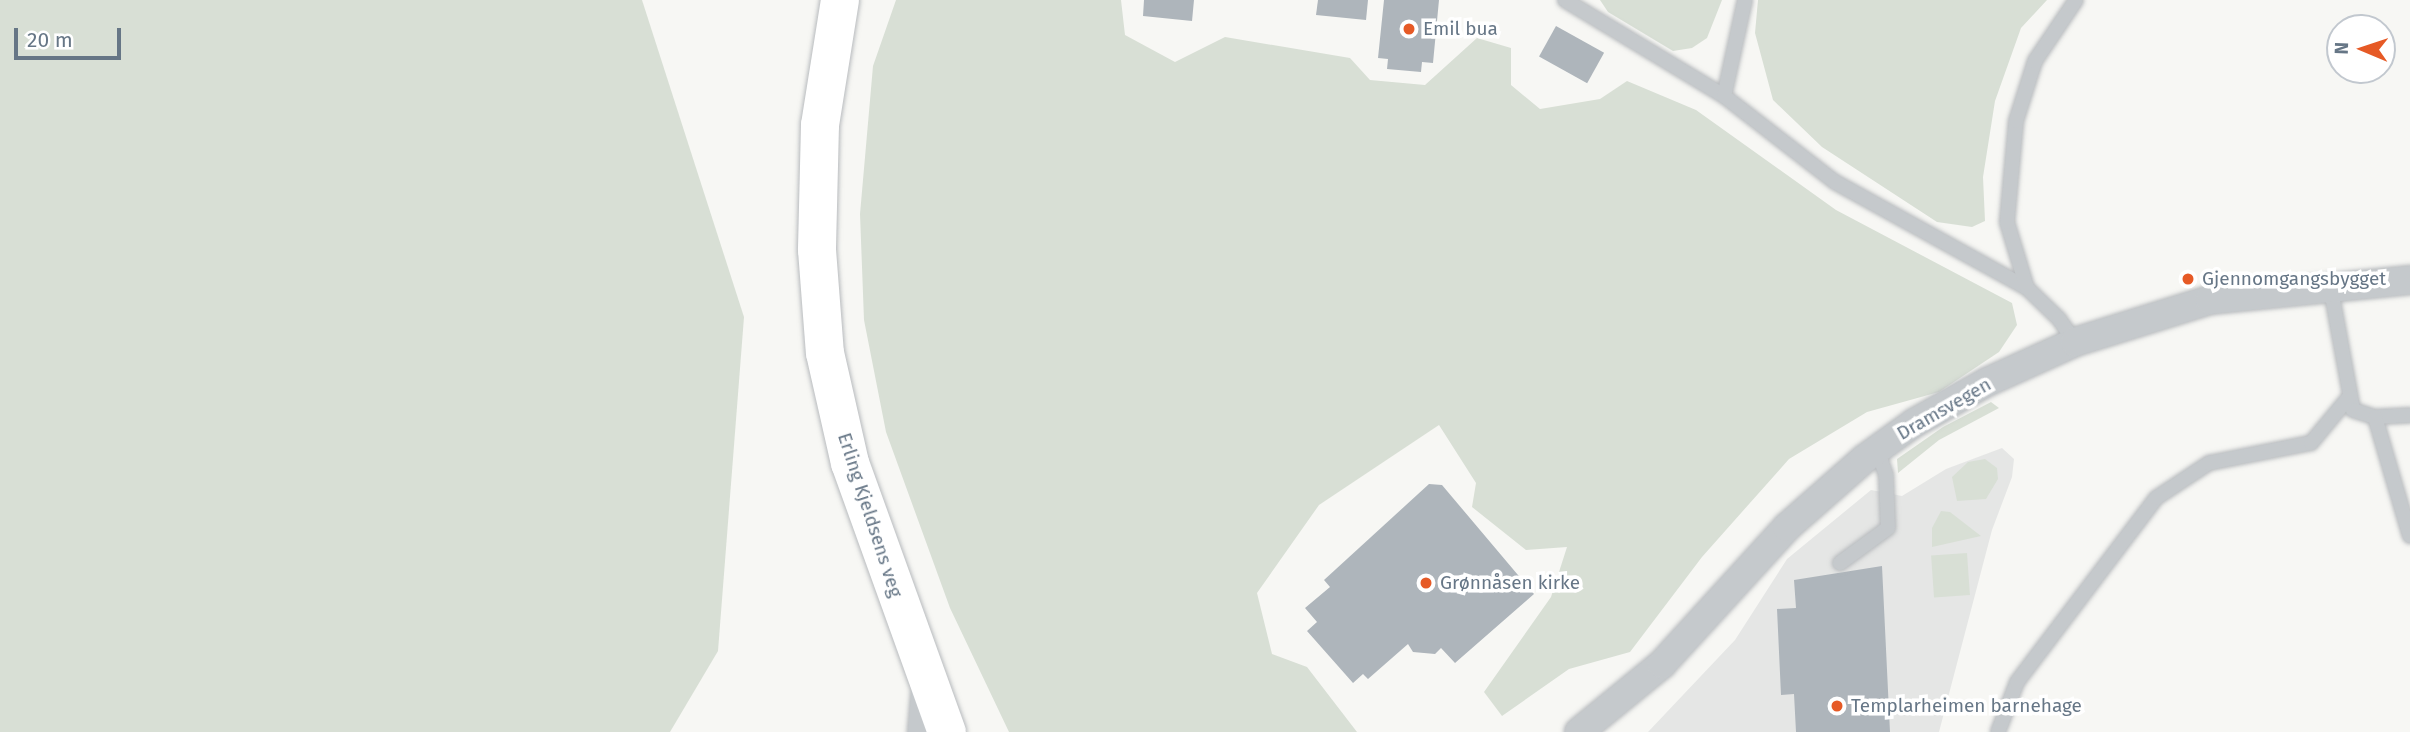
<!DOCTYPE html>
<html>
<head>
<meta charset="utf-8">
<style>
	body { margin:0 }
	#map { position:relative; width:2410px; height:732px; overflow:hidden; background:#f7f7f4; font-family:"Fira Sans",sans-serif }
	div>[style] { position:absolute }
	.built>* { inset:0; background:#e5e6e5 }
	.green>* { inset:0; background:#d8dfd5; transform-origin:0 0 }
	.building>* { inset:0; background:#aeb5bb; transform-origin:0 0 }
	.roads { filter:drop-shadow(0 0 2px #b8bbbe) drop-shadow(0 0 2px #b8bbbe) }
	.lane>* { height:14px; margin:-7px; padding:0 7px; transform-origin:7px; border-radius:7px; background:#c5c9cc }
	.street>* { height:28px; margin:-14px; padding:0 14px; transform-origin:14px; border-radius:14px; background:#c5c9cc }
	.highway>* { height:38px; margin:-19px; padding:0 19px; transform-origin:19px; border-radius:19px; background:#fff }
	.dots>* { width:19px; height:19px; translate:-50% -50%; box-sizing:border-box; border:4px solid #fff; border-radius:50% }
	span { translate:-50% -50%; white-space:nowrap; text-align:center; line-height:1.15; -webkit-text-stroke:7px #fff; paint-order:stroke }
	.poi-label { font-size:19px; color:#667686 }
	.left { translate:0 -50%; text-align:left }
	.street-label { font-size:19px; color:#667686 }
	.north { position:absolute; left:2326px; top:14px; width:70px; height:70px; box-sizing:border-box; background:#fff; border:2px solid #c2c8cf; border-radius:50%; rotate:272deg; font-size:19px; font-weight:700; line-height:28px; text-align:center; color:#667686 }
	.north::after { content:''; display:block; margin:auto; width:24px; height:32px; background:#e65a26; clip-path:polygon(50% 0,100% 100%,50% 72%,0 100%) }
	.scale { position:absolute; left:14px; top:28px; width:107px; height:32px; box-sizing:border-box; border:4px solid #667686; border-top:0; padding-left:9px; font-size:21px; line-height:24px; white-space:nowrap; color:#667686; -webkit-text-stroke:5px #fff; paint-order:stroke }
</style>
</head>
<body>
<div id="map">
	<div class="built">
		<div style="clip-path:polygon(2002px 448px,2014px 459px,2012px 477px,1992px 530px,1939px 732px,1648px 732px,1735px 640px,1787px 559px,1871px 490px,1902px 496px,1946px 469px)"></div>
	</div>
	<div class="green">
		<div style="clip-path:polygon(0 0,642px 0,744px 317px,718px 651px,670px 732px,0 732px)"></div>
		<div style="clip-path:polygon(896px 0,1121px 0,1125px 35px,1175px 62px,1225px 37px,1350px 58px,1370px 80px,1425px 85px,1477px 38px,1511px 48px,1511px 85px,1540px 109px,1600px 99px,1627px 81px,1696px 110px,1836px 210px,2012px 303px,2017px 325px,1999px 352px,1939px 392px,1867px 412px,1789px 459px,1702px 557px,1630px 652px,1569px 669px,1502px 716px,1484px 692px,1551px 597px,1567px 547px,1526px 550px,1472px 507px,1476px 483px,1439px 425px,1319px 505px,1257px 593px,1272px 654px,1307px 667px,1357px 732px,1009px 732px,950px 608px,886px 432px,864px 320px,860px 214px,873px 66px)"></div>
		<div style="clip-path:polygon(1600px 0,1722px 0,1707px 38px,1692px 48px,1673px 51px,1608px 12px)"></div>
		<div style="clip-path:polygon(1758px 0,2047px 0,2021px 28px,1995px 101px,1983px 177px,1985px 221px,1972px 227px,1937px 222px,1822px 147px,1773px 100px,1755px 33px)"></div>
		<div style="clip-path:polygon(1991px 402px,1999px 408px,1939px 440px,1898px 473px,1897px 459px,1943px 427px)"></div>
		<div style="clip-path:polygon(1985px 459px,1997px 468px,1998px 479px,1986px 499px,1957px 501px,1952px 477px,1968px 462px)"></div>
		<div style="clip-path:polygon(1941px 511px,1950px 512px,1981px 536px,1932px 547px,1932px 528px)"></div>
		<div style="left:1967px;top:553px;width:42px;height:36px;rotate:86deg"></div>
	</div>
	<div class="building">
		<div style="clip-path:polygon(1144px 0,1194px 0,1192px 21px,1143px 16px)"></div>
		<div style="clip-path:polygon(1318px 0,1368px 0,1366px 20px,1316px 15px)"></div>
		<div style="clip-path:polygon(1384px 0,1439px 0,1433px 63px,1422px 62px,1421px 72px,1387px 69px,1388px 59px,1378px 58px)"></div>
		<div style="left:1556px;top:26px;width:55px;height:35px;rotate:29deg"></div>
		<div style="clip-path:polygon(1429px 484px,1442px 485px,1534px 594px,1455px 663px,1441px 648px,1435px 654px,1413px 652px,1408px 644px,1368px 679px,1363px 674px,1353px 683px,1307px 631px,1317px 622px,1305px 608px,1330px 587px,1324px 580px)"></div>
		<div style="clip-path:polygon(1882px 566px,1890px 732px,1796px 732px,1794px 694px,1781px 695px,1777px 609px,1796px 608px,1794px 580px)"></div>
	</div>
	<div class="roads">
		<div class="lane">
			<div style="left:1565px;top:0;width:186px;rotate:31.1deg"></div>
			<div style="left:1724px;top:96px;width:140px;rotate:37.8deg"></div>
			<div style="left:1835px;top:182px;width:219px;rotate:28.9deg"></div>
			<div style="left:2027px;top:288px;width:45px;rotate:44.1deg"></div>
			<div style="left:2059px;top:319px;width:28px;rotate:55deg"></div>
			<div style="left:1724px;top:96px;width:98px;rotate:-77.7deg"></div>
			<div style="left:2027px;top:288px;width:69px;rotate:-106.9deg"></div>
			<div style="left:2007px;top:222px;width:101px;rotate:-84.9deg"></div>
			<div style="left:2016px;top:121px;width:63px;rotate:-72.4deg"></div>
			<div style="left:2035px;top:61px;width:73px;rotate:-56.1deg"></div>
			<div style="left:2331px;top:290px;width:122px;rotate:79.6deg"></div>
			<div style="left:2353px;top:410px;width:23px;rotate:18deg"></div>
			<div style="left:2375px;top:417px;width:35px;rotate:-3deg"></div>
			<div style="left:2375px;top:417px;width:124px;rotate:73.6deg"></div>
			<div style="left:1840px;top:563px;width:59px;rotate:-36.1deg"></div>
			<div style="left:1888px;top:528px;width:53px;rotate:-92.2deg"></div>
			<div style="left:1886px;top:475px;width:28px;rotate:-109deg"></div>
			<div style="left:1998px;top:732px;width:53px;rotate:-69.2deg"></div>
			<div style="left:2017px;top:682px;width:231px;rotate:-52.9deg"></div>
			<div style="left:2156px;top:498px;width:64px;rotate:-33.4deg"></div>
			<div style="left:2209px;top:463px;width:104px;rotate:-11.1deg"></div>
			<div style="left:2311px;top:443px;width:61px;rotate:-50.3deg"></div>
		</div>
		<div class="street">
			<div style="left:922px;top:732px;width:47px;rotate:-85.1deg"></div>
			<div style="left:1579px;top:732px;width:107px;rotate:-39.3deg"></div>
			<div style="left:1662px;top:664px;width:185px;rotate:-47.6deg"></div>
			<div style="left:1787px;top:527px;width:103px;rotate:-41.4deg"></div>
			<div style="left:1864px;top:459px;width:62px;rotate:-35.8deg"></div>
			<div style="left:1914px;top:423px;width:84px;rotate:-29.3deg"></div>
			<div style="left:1987px;top:382px;width:97px;rotate:-24.4deg"></div>
			<div style="left:2075px;top:342px;width:141px;rotate:-17.3deg"></div>
			<div style="left:2210px;top:300px;width:201px;rotate:-5.7deg"></div>
		</div>
		<div class="highway">
			<div style="left:840px;top:0;width:127px;rotate:99.1deg"></div>
			<div style="left:820px;top:125px;width:125px;rotate:91.4deg"></div>
			<div style="left:817px;top:250px;width:103px;rotate:85.6deg"></div>
			<div style="left:825px;top:353px;width:113px;rotate:77.2deg"></div>
			<div style="left:850px;top:463px;width:286px;rotate:70.2deg"></div>
		</div>
	</div>
	<div class="dots">
		<div style="left:1409px;top:29px;background:#e65a26"></div>
		<div style="left:2188px;top:279px;background:#e65a26"></div>
		<div style="left:1426px;top:583px;background:#e65a26"></div>
		<div style="left:1837px;top:706px;background:#e65a26"></div>
	</div>
	<div class="poi-label">
		<span class="left" style="left:1423px;top:29px">Emil bua</span>
		<span class="left" style="left:2202px;top:279px">Gjennomgangsbygget</span>
		<span class="left" style="left:1440px;top:583px">Grønnåsen kirke</span>
		<span class="left" style="left:1851px;top:706px">Templarheimen barnehage</span>
	</div>
	<div class="street-label">
		<span style="left:1944px;top:409px;rotate:-30deg">Dramsvegen</span>
		<span style="left:870px;top:515px;rotate:72deg">Erling Kjeldsens veg</span>
	</div>
	<div class="north">N</div>
	<div class="scale">20 m</div>
</div>
</body>
</html>
